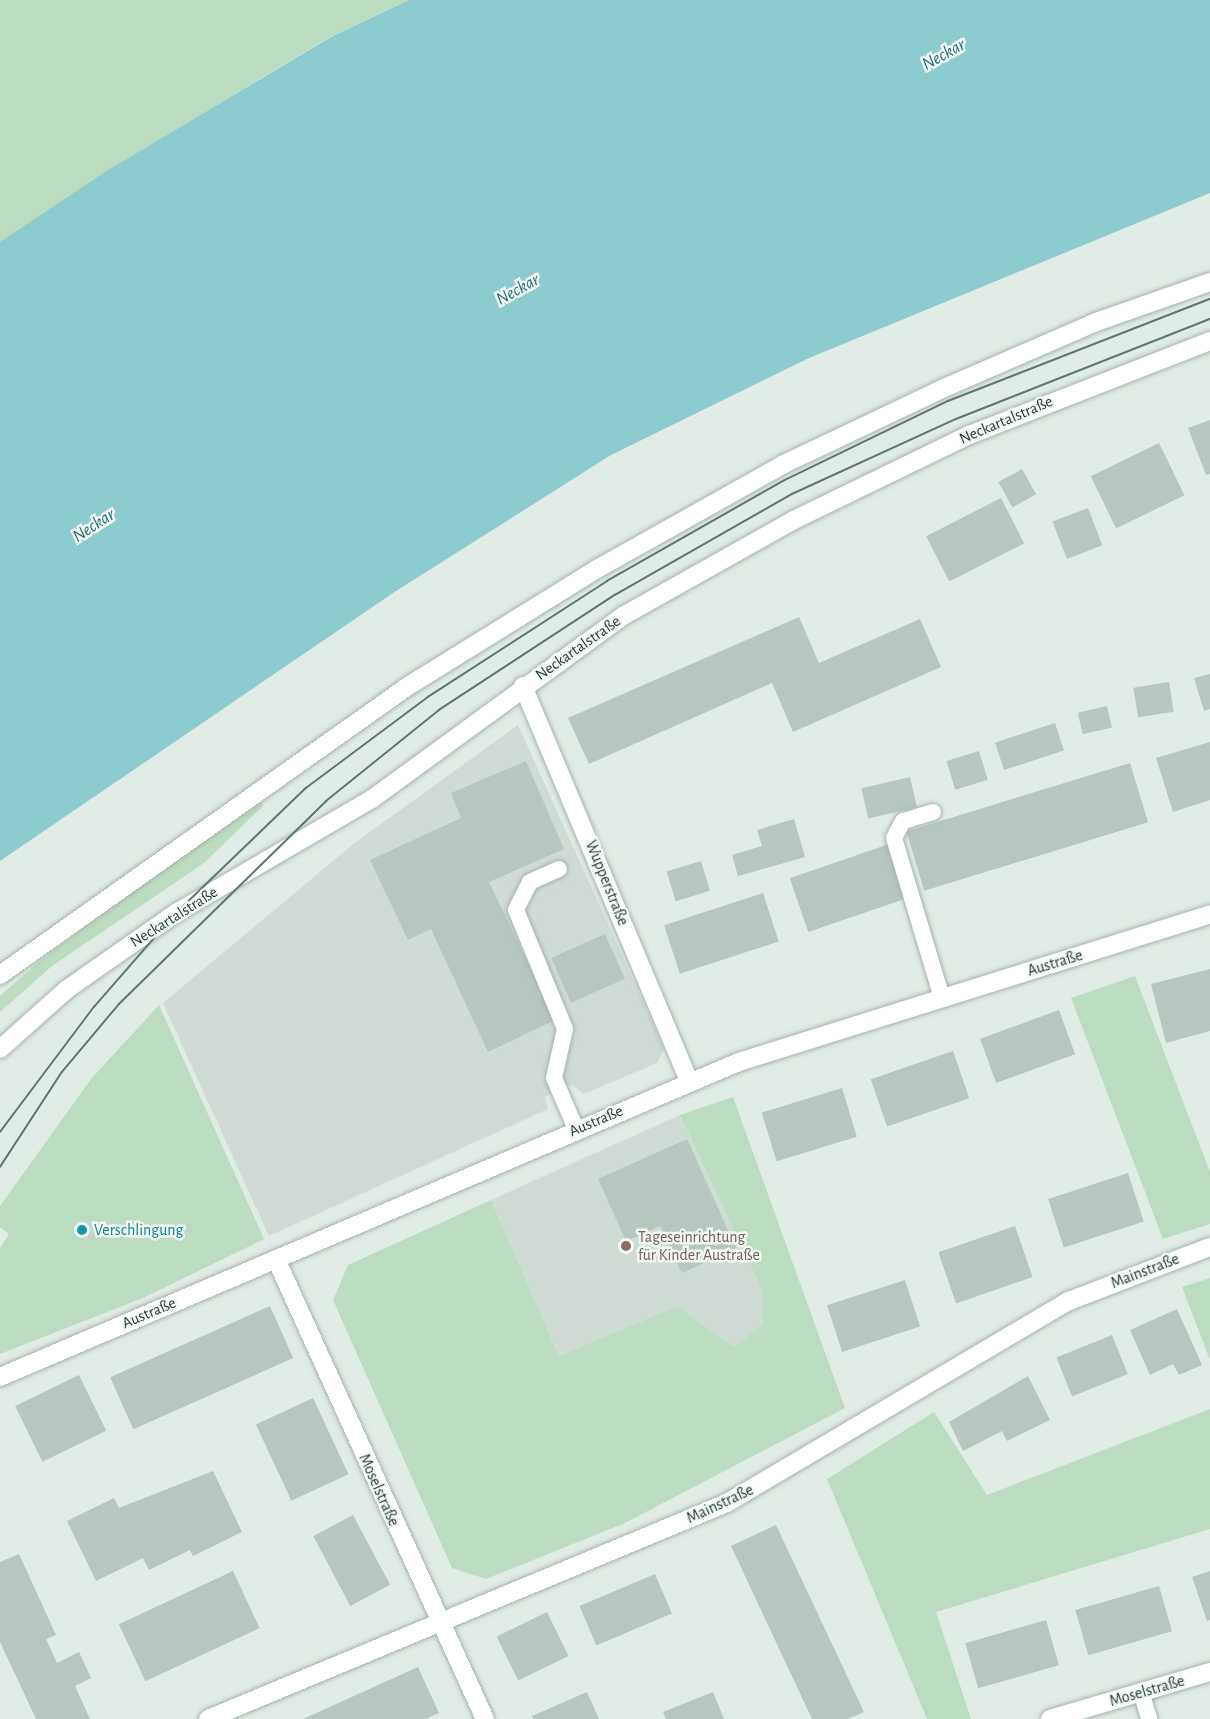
<!DOCTYPE html>
<html>
<head>
<meta charset="utf-8">
<style>
	body { margin:0 }
	#map { position:relative; width:1210px; height:1719px; overflow:hidden; background:#e2ece6; font-family:"Alegreya Sans",sans-serif }
	div>[style] { position:absolute }
	.built>* { inset:0; background:#d0dbd5 }
	.green>* { inset:0; background:#bcdcc1 }
	.water>* { inset:0; background:#8ccbce }
	.building>* { inset:0; background:#b7c6bf; transform-origin:0 0 }
	.roads { filter:drop-shadow(0 0 2px #a5b4ac) drop-shadow(0 0 2px #a5b4ac) }
	.service>* { height:16px; margin:-8px; padding:0 8px; transform-origin:8px; border-radius:8px; background:#fff }
	.minor>* { height:18px; margin:-9px; padding:0 9px; transform-origin:9px; border-radius:9px; background:#fff }
	.secondary>* { height:18px; margin:-9px; padding:0 9px; transform-origin:9px; border-radius:9px; background:#fff }
	.tram>* { height:1.5px; margin:-0.75px; padding:0 0.75px; transform-origin:0.75px; border-radius:0.75px; background:#5d776e }
	.dots>* { width:16px; height:16px; translate:-50% -50%; box-sizing:border-box; border:3px solid #f2f8f5; border-radius:50% }
	span { translate:-50% -50%; white-space:nowrap; text-align:center; line-height:1.15; -webkit-text-stroke:5px #f2f8f5; paint-order:stroke }
	.street-label { font-size:16px; color:#233c32 }
	.culture-label { font-size:16px; color:#0d838f }
	.left { translate:0 -50%; text-align:left }
	.education-label { font-size:16px; color:#785e54 }
	.water-label { font-size:18px; color:#1f6f75; font-style:italic }
</style>
</head>
<body>
<div id="map">
	<div class="built">
		<div style="clip-path:polygon(518px 725px,664px 1048px,657px 1063px,584px 1094px,572px 1085px,559px 1090px,545px 1097px,548px 1109px,269px 1236px,163px 1003px,352px 845px)"></div>
		<div style="clip-path:polygon(680px 1115px,763px 1292px,763px 1324px,734px 1347px,677px 1306px,559px 1356px,491px 1200px)"></div>
	</div>
	<div class="green">
		<div style="clip-path:polygon(0 0,409px 0,330px 37px,125px 160px,0 260px)"></div>
		<div style="clip-path:polygon(256px 798px,264px 805px,204px 863px,52px 966px,0 1012px,0 996px,42px 959px)"></div>
		<div style="clip-path:polygon(1135px 976px,1210px 1172px,1210px 1224px,1163px 1239px,1071px 998px)"></div>
		<div style="clip-path:polygon(159px 1005px,264px 1239px,143px 1298px,0 1354px,0 1248px,9px 1234px,0 1227px,0 1206px,91px 1079px)"></div>
		<div style="clip-path:polygon(733px 1097px,845px 1408px,625px 1523px,486px 1579px,452px 1568px,333px 1300px,348px 1265px,491px 1200px,559px 1356px,677px 1306px,734px 1347px,763px 1324px,763px 1292px,680px 1115px)"></div>
		<div style="clip-path:polygon(1210px 1278px,1210px 1360px,1182px 1287px)"></div>
		<div style="clip-path:polygon(1210px 1409px,1210px 1529px,936px 1612px,971px 1719px,927px 1719px,827px 1479px,934px 1412px,987px 1495px)"></div>
	</div>
	<div class="water">
		<div style="clip-path:polygon(409px 0,1210px 0,1210px 193px,809px 358px,611px 455px,396px 591px,0 861px,0 242px,108px 170px,331px 37px)"></div>
	</div>
	<div class="building">
		<div style="clip-path:polygon(1210px 420px,1210px 474px,1206px 475px,1188px 428px)"></div>
		<div style="left:1159px;top:443px;width:58px;height:76px;rotate:64deg"></div>
		<div style="left:1022px;top:469px;width:29px;height:27px;rotate:61deg"></div>
		<div style="left:1001px;top:498px;width:51px;height:84px;rotate:63deg"></div>
		<div style="left:1088px;top:508px;width:40px;height:38px;rotate:69deg"></div>
		<div style="clip-path:polygon(799px 617px,819px 663px,920px 619px,941px 667px,793px 732px,772px 683px,589px 764px,568px 718px)"></div>
		<div style="clip-path:polygon(1210px 674px,1210px 709px,1204px 711px,1194px 678px)"></div>
		<div style="left:1169px;top:682px;width:30px;height:36px;rotate:81deg"></div>
		<div style="left:1107px;top:706px;width:22px;height:30px;rotate:77deg"></div>
		<div style="left:1055px;top:723px;width:29px;height:63px;rotate:72deg"></div>
		<div style="clip-path:polygon(1210px 742px,1210px 800px,1173px 812px,1156px 758px)"></div>
		<div style="left:979px;top:751px;width:30px;height:34px;rotate:73deg"></div>
		<div style="clip-path:polygon(526px 761px,564px 849px,489px 882px,555px 1020px,488px 1052px,431px 929px,408px 940px,370px 860px,461px 818px,451px 793px)"></div>
		<div style="left:1130px;top:763px;width:62px;height:234px;rotate:73deg"></div>
		<div style="left:910px;top:777px;width:31px;height:50px;rotate:77deg"></div>
		<div style="clip-path:polygon(794px 819px,805px 857px,738px 876px,732px 855px,762px 846px,757px 830px)"></div>
		<div style="left:889px;top:844px;width:57px;height:105px;rotate:71deg"></div>
		<div style="left:701px;top:861px;width:31px;height:36px;rotate:73deg"></div>
		<div style="left:763px;top:893px;width:51px;height:104px;rotate:72deg"></div>
		<div style="left:605px;top:934px;width:49px;height:59px;rotate:66deg"></div>
		<div style="clip-path:polygon(1210px 969px,1210px 1031px,1166px 1043px,1151px 984px)"></div>
		<div style="left:1059px;top:1010px;width:47px;height:84px;rotate:70deg"></div>
		<div style="left:953px;top:1051px;width:50px;height:87px;rotate:71deg"></div>
		<div style="left:842px;top:1088px;width:51px;height:84px;rotate:73deg"></div>
		<div style="clip-path:polygon(687px 1139px,736px 1248px,682px 1273px,660px 1226px,626px 1241px,598px 1179px)"></div>
		<div style="left:1128px;top:1173px;width:51px;height:84px;rotate:72deg"></div>
		<div style="left:1015px;top:1226px;width:54px;height:81px;rotate:71deg"></div>
		<div style="left:905px;top:1280px;width:49px;height:82px;rotate:72deg"></div>
		<div style="left:270px;top:1306px;width:57px;height:175px;rotate:66deg"></div>
		<div style="clip-path:polygon(1177px 1309px,1202px 1365px,1179px 1375px,1173px 1364px,1150px 1375px,1130px 1330px)"></div>
		<div style="left:1112px;top:1335px;width:42px;height:60px;rotate:68deg"></div>
		<div style="left:79px;top:1375px;width:62px;height:71px;rotate:64deg"></div>
		<div style="clip-path:polygon(1028px 1376px,1050px 1420px,1007px 1441px,1002px 1431px,963px 1451px,949px 1422px)"></div>
		<div style="left:313px;top:1398px;width:84px;height:63px;rotate:65deg"></div>
		<div style="clip-path:polygon(213px 1471px,242px 1532px,193px 1556px,190px 1550px,149px 1570px,143px 1558px,96px 1581px,67px 1521px,114px 1498px,119px 1508px)"></div>
		<div style="left:353px;top:1515px;width:79px;height:45px;rotate:62deg"></div>
		<div style="clip-path:polygon(776px 1525px,864px 1712px,848px 1719px,812px 1719px,731px 1546px)"></div>
		<div style="clip-path:polygon(19px 1554px,56px 1635px,46px 1639px,57px 1663px,79px 1652px,91px 1678px,75px 1686px,90px 1719px,36px 1719px,0 1642px,0 1562px)"></div>
		<div style="left:233px;top:1571px;width:63px;height:126px;rotate:65deg"></div>
		<div style="clip-path:polygon(1210px 1571px,1210px 1620px,1207px 1621px,1192px 1577px)"></div>
		<div style="left:655px;top:1574px;width:43px;height:82px;rotate:67deg"></div>
		<div style="left:1159px;top:1586px;width:47px;height:87px;rotate:74deg"></div>
		<div style="left:547px;top:1612px;width:49px;height:56px;rotate:64deg"></div>
		<div style="left:1046px;top:1620px;width:47px;height:84px;rotate:74deg"></div>
		<div style="clip-path:polygon(418px 1667px,439px 1713px,426px 1719px,303px 1719px)"></div>
		<div style="clip-path:polygon(587px 1692px,599px 1719px,533px 1719px,532px 1716px)"></div>
		<div style="clip-path:polygon(713px 1692px,724px 1719px,666px 1719px,663px 1712px)"></div>
	</div>
	<div class="roads">
		<div class="service">
			<div style="left:933px;top:812px;width:31px;rotate:163deg"></div>
			<div style="left:903px;top:821px;width:19px;rotate:118deg"></div>
			<div style="left:894px;top:838px;width:167px;rotate:73.3deg"></div>
			<div style="left:559px;top:869px;width:32px;rotate:156deg"></div>
			<div style="left:530px;top:882px;width:31px;rotate:117deg"></div>
			<div style="left:516px;top:910px;width:129px;rotate:67.6deg"></div>
			<div style="left:565px;top:1029px;width:50px;rotate:102.7deg"></div>
			<div style="left:554px;top:1078px;width:56px;rotate:66.7deg"></div>
			<div style="left:1141px;top:1692px;width:28px;rotate:73deg"></div>
		</div>
		<div class="minor">
			<div style="left:523px;top:686px;width:428px;rotate:67.2deg"></div>
			<div style="left:276px;top:1259px;width:505px;rotate:65.57deg"></div>
			<div style="left:0;top:1377px;width:803px;rotate:-23.09deg"></div>
			<div style="left:739px;top:1062px;width:494px;rotate:-17.4deg"></div>
			<div style="left:208px;top:1719px;width:562px;rotate:-22.6deg"></div>
			<div style="left:727px;top:1503px;width:397px;rotate:-30.6deg"></div>
			<div style="left:1069px;top:1301px;width:151px;rotate:-21deg"></div>
			<div style="left:1050px;top:1719px;width:167px;rotate:-16.4deg"></div>
		</div>
		<div class="secondary">
			<div style="left:0;top:975px;width:496px;rotate:-35.3deg"></div>
			<div style="left:405px;top:688px;width:226px;rotate:-31.8deg"></div>
			<div style="left:597px;top:569px;width:214px;rotate:-29.3deg"></div>
			<div style="left:784px;top:464px;width:175px;rotate:-25.4deg"></div>
			<div style="left:942px;top:389px;width:168px;rotate:-23.5deg"></div>
			<div style="left:1096px;top:322px;width:121px;rotate:-19.3deg"></div>
			<div style="left:0;top:1049px;width:89px;rotate:-41.8deg"></div>
			<div style="left:66px;top:990px;width:134px;rotate:-35deg"></div>
			<div style="left:176px;top:913px;width:227px;rotate:-30.2deg"></div>
			<div style="left:372px;top:799px;width:311px;rotate:-36.1deg"></div>
			<div style="left:623px;top:616px;width:196px;rotate:-29.3deg"></div>
			<div style="left:794px;top:520px;width:195px;rotate:-25.9deg"></div>
			<div style="left:969px;top:435px;width:259px;rotate:-21.3deg"></div>
		</div>
	</div>
	<div class="tram">
		<div style="left:0;top:1132px;width:156px;rotate:-53.1deg"></div>
		<div style="left:94px;top:1007px;width:125px;rotate:-48.9deg"></div>
		<div style="left:176px;top:913px;width:180px;rotate:-43.9deg"></div>
		<div style="left:306px;top:788px;width:152px;rotate:-36.7deg"></div>
		<div style="left:428px;top:697px;width:213px;rotate:-32.9deg"></div>
		<div style="left:607px;top:581px;width:202px;rotate:-29.6deg"></div>
		<div style="left:783px;top:481px;width:183px;rotate:-25.9deg"></div>
		<div style="left:948px;top:401px;width:281px;rotate:-21.3deg"></div>
		<div style="left:0;top:1167px;width:113px;rotate:-56.9deg"></div>
		<div style="left:62px;top:1072px;width:89px;rotate:-50deg"></div>
		<div style="left:119px;top:1004px;width:290px;rotate:-44.4deg"></div>
		<div style="left:326px;top:801px;width:145px;rotate:-38.8deg"></div>
		<div style="left:439px;top:710px;width:210px;rotate:-33.2deg"></div>
		<div style="left:615px;top:595px;width:204px;rotate:-29.7deg"></div>
		<div style="left:792px;top:494px;width:180px;rotate:-24.6deg"></div>
		<div style="left:956px;top:419px;width:273px;rotate:-21.5deg"></div>
	</div>
	<div class="dots">
		<div style="left:82px;top:1230px;background:#0f9aa8"></div>
		<div style="left:626px;top:1246px;background:#8d6e63"></div>
	</div>
	<div class="street-label">
		<span style="left:1006px;top:420px;rotate:-23deg">Neckartalstraße</span>
		<span style="left:578px;top:648px;rotate:-35deg">Neckartalstraße</span>
		<span style="left:607px;top:883px;rotate:68deg">Wupperstraße</span>
		<span style="left:174px;top:917px;rotate:-32deg">Neckartalstraße</span>
		<span style="left:1055px;top:963px;rotate:-17deg">Austraße</span>
		<span style="left:596px;top:1121px;rotate:-23deg">Austraße</span>
		<span style="left:1145px;top:1271px;rotate:-21deg">Mainstraße</span>
		<span style="left:149px;top:1313px;rotate:-23deg">Austraße</span>
		<span style="left:379px;top:1490px;rotate:66deg">Moselstraße</span>
		<span style="left:720px;top:1504px;rotate:-25deg">Mainstraße</span>
		<span style="left:1147px;top:1691px;rotate:-16deg">Moselstraße</span>
	</div>
	<div class="culture-label">
		<span class="left" style="left:94px;top:1230px">Verschlingung</span>
	</div>
	<div class="education-label">
		<span class="left" style="left:638px;top:1246px">Tageseinrichtung<br>für Kinder Austraße</span>
	</div>
	<div class="water-label">
		<span style="left:944px;top:55px;rotate:-29deg">Neckar</span>
		<span style="left:518px;top:290px;rotate:-29deg">Neckar</span>
		<span style="left:94px;top:526px;rotate:-33deg">Neckar</span>
	</div>
</div>
</body>
</html>
